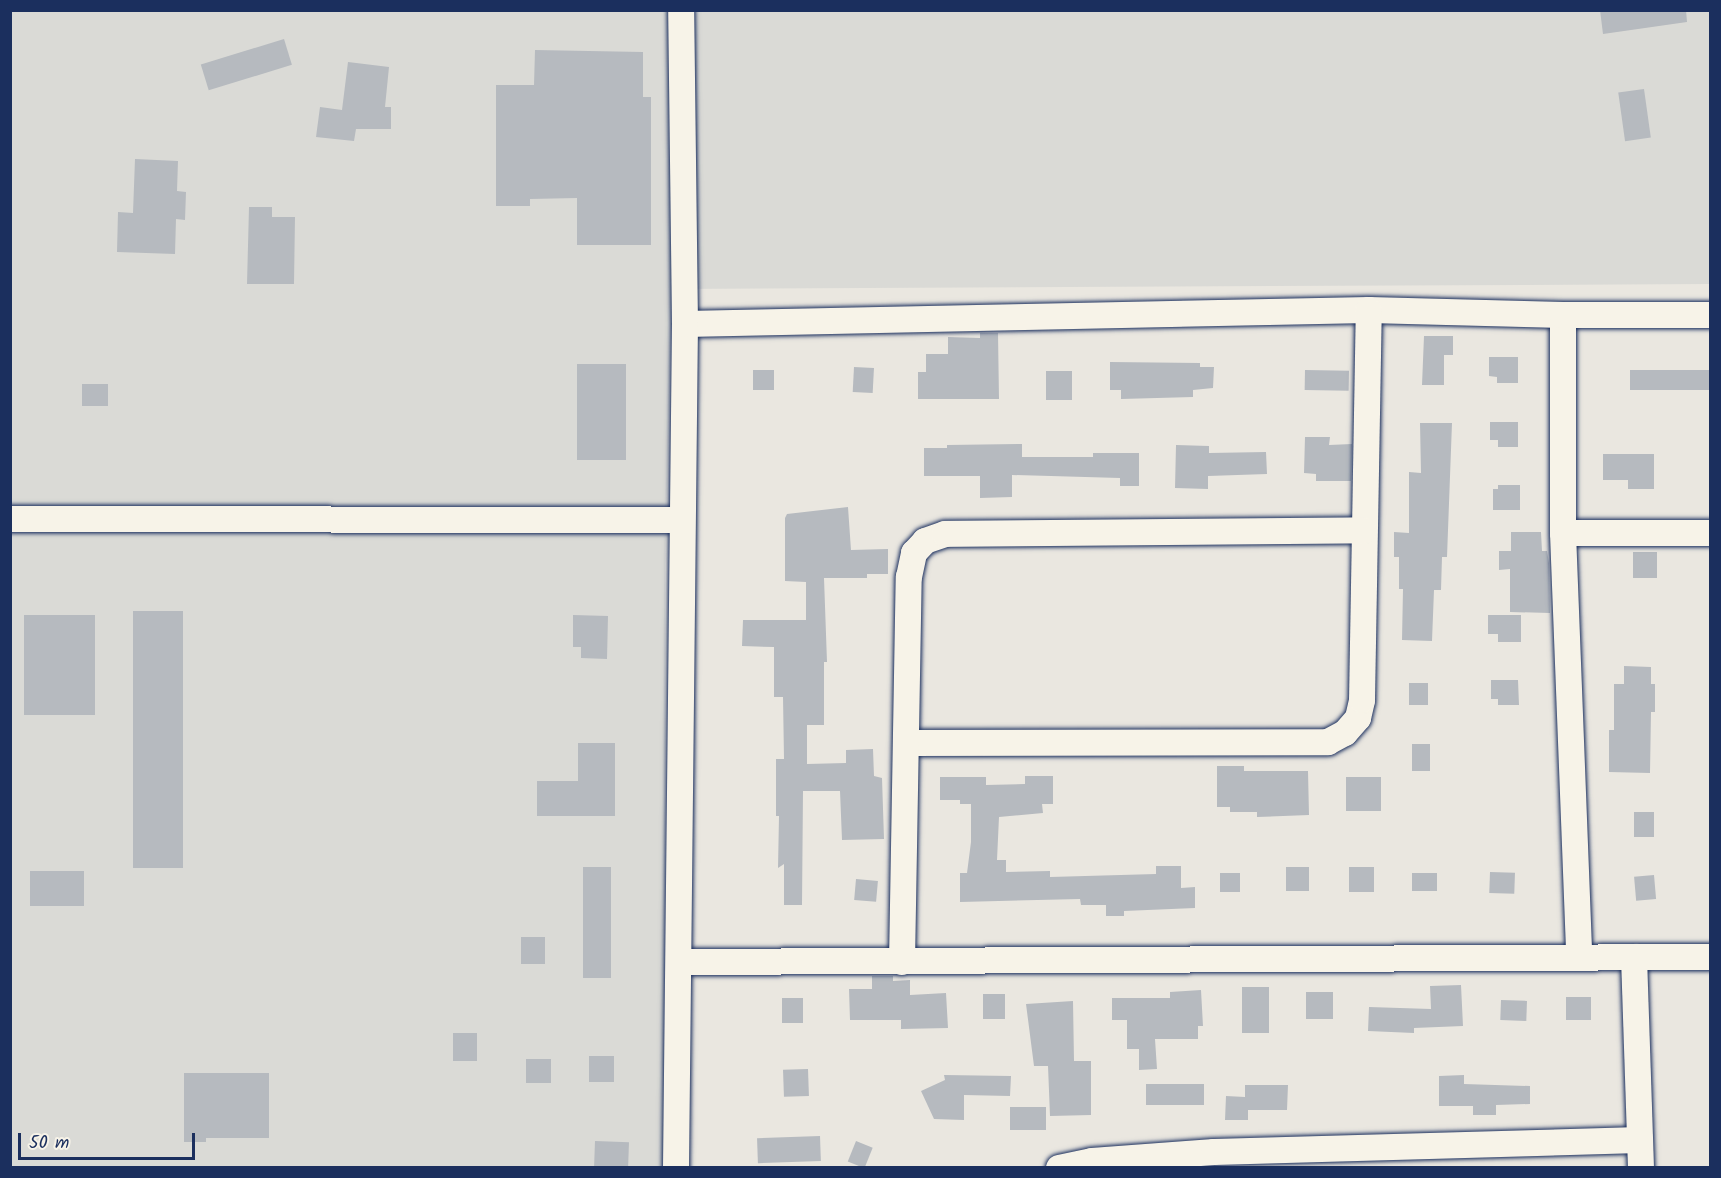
<!DOCTYPE html>
<html>
<head>
<meta charset="utf-8">
<style>
	body { margin:0 }
	#map { position:relative; width:1721px; height:1178px; overflow:hidden; background:#eae7e0; font-family:Kalam,sans-serif }
	div>[style] { position:absolute }
	.built>* { inset:0; background:#dadad6 }
	.building>* { inset:0; background:#b6babf; transform-origin:0 0 }
	.roads { filter:drop-shadow(0 0 2px #1b2f5e) drop-shadow(0 0 2px #1b2f5e) }
	.minor>* { height:26px; margin:-13px; padding:0 13px; transform-origin:13px; border-radius:13px; background:#f7f3e8 }
	span { translate:-50% -50%; white-space:nowrap; text-align:center; line-height:1.15; -webkit-text-stroke:6px #f7f3e8; paint-order:stroke }
	.frame { position:absolute; inset:0; border:12px solid #1b2f5e; pointer-events:none }
	.scale { position:absolute; left:18px; top:1133px; width:177px; height:27px; box-sizing:border-box; border:3px solid #1b2f5e; border-top:0; padding-left:8px; font-size:18px; line-height:21px; white-space:nowrap; color:#1b2f5e; -webkit-text-stroke:4px #f7f3e8; paint-order:stroke }
</style>
</head>
<body>
<div id="map">
	<div class="built">
		<div style="clip-path:polygon(10px 11px,1710px 11px,1710px 284px,672px 289px,665px 564px,665px 1167px,11px 1167px)"></div>
	</div>
	<div class="building">
		<div style="clip-path:polygon(1600px 10px,1686px 10px,1687px 22px,1603px 34px)"></div>
		<div style="left:284px;top:39px;width:27px;height:87px;rotate:73deg"></div>
		<div style="clip-path:polygon(535px 50px,643px 52px,643px 97px,651px 97px,651px 245px,577px 245px,577px 198px,530px 199px,530px 206px,496px 206px,496px 85px,534px 85px)"></div>
		<div style="clip-path:polygon(348px 62px,389px 67px,385px 107px,391px 107px,391px 129px,356px 129px,354px 141px,316px 137px,320px 107px,342px 110px)"></div>
		<div style="left:1644px;top:89px;width:49px;height:26px;rotate:82deg"></div>
		<div style="clip-path:polygon(135px 159px,178px 161px,177px 191px,186px 192px,185px 220px,176px 219px,175px 254px,117px 252px,118px 212px,133px 213px)"></div>
		<div style="clip-path:polygon(249px 207px,272px 207px,272px 217px,295px 217px,294px 284px,247px 284px)"></div>
		<div style="clip-path:polygon(980px 333px,998px 333px,999px 399px,918px 399px,918px 372px,926px 372px,926px 354px,948px 354px,948px 337px,980px 338px)"></div>
		<div style="clip-path:polygon(1424px 336px,1453px 336px,1453px 355px,1444px 355px,1444px 385px,1422px 385px)"></div>
		<div style="clip-path:polygon(1489px 357px,1518px 357px,1518px 383px,1497px 383px,1497px 377px,1489px 376px)"></div>
		<div style="clip-path:polygon(1110px 362px,1200px 363px,1200px 367px,1214px 367px,1213px 388px,1193px 390px,1193px 397px,1121px 399px,1121px 390px,1110px 390px)"></div>
		<div style="left:577px;top:364px;width:49px;height:96px"></div>
		<div style="left:854px;top:367px;width:20px;height:25px;rotate:3deg"></div>
		<div style="left:753px;top:370px;width:21px;height:20px"></div>
		<div style="left:1305px;top:370px;width:44px;height:20px;rotate:1deg"></div>
		<div style="left:1710px;top:370px;width:20px;height:80px;rotate:90deg"></div>
		<div style="left:1046px;top:371px;width:26px;height:29px"></div>
		<div style="left:82px;top:384px;width:26px;height:22px"></div>
		<div style="clip-path:polygon(1490px 422px,1518px 422px,1518px 447px,1498px 447px,1498px 440px,1490px 440px)"></div>
		<div style="clip-path:polygon(1420px 423px,1452px 423px,1447px 557px,1442px 557px,1441px 590px,1434px 590px,1432px 641px,1402px 640px,1403px 589px,1399px 589px,1399px 557px,1394px 557px,1394px 532px,1409px 533px,1409px 472px,1421px 473px)"></div>
		<div style="clip-path:polygon(1305px 437px,1330px 437px,1329px 445px,1352px 444px,1351px 481px,1316px 481px,1316px 474px,1304px 473px)"></div>
		<div style="clip-path:polygon(1022px 444px,1022px 457px,1093px 457px,1093px 453px,1139px 453px,1139px 486px,1120px 486px,1120px 478px,1012px 475px,1012px 497px,980px 498px,980px 476px,924px 476px,924px 448px,947px 448px,947px 445px)"></div>
		<div style="clip-path:polygon(1176px 445px,1209px 446px,1209px 453px,1266px 452px,1267px 474px,1208px 476px,1208px 489px,1175px 488px)"></div>
		<div style="clip-path:polygon(1603px 454px,1654px 454px,1654px 489px,1628px 489px,1628px 480px,1603px 480px)"></div>
		<div style="clip-path:polygon(1498px 485px,1520px 485px,1520px 510px,1493px 510px,1493px 489px,1498px 489px)"></div>
		<div style="clip-path:polygon(848px 507px,851px 550px,888px 549px,888px 574px,867px 574px,867px 578px,824px 578px,827px 662px,824px 662px,824px 725px,807px 725px,807px 764px,846px 763px,846px 750px,873px 749px,874px 776px,882px 778px,884px 839px,842px 840px,840px 791px,803px 791px,802px 905px,784px 905px,784px 864px,778px 868px,779px 816px,776px 816px,776px 759px,784px 759px,783px 697px,774px 697px,774px 647px,742px 646px,743px 620px,806px 620px,806px 582px,785px 581px,785px 518px,787px 514px)"></div>
		<div style="clip-path:polygon(1511px 532px,1541px 532px,1542px 551px,1547px 551px,1549px 563px,1550px 613px,1510px 612px,1510px 569px,1499px 570px,1499px 551px,1511px 551px)"></div>
		<div style="left:1633px;top:552px;width:24px;height:26px"></div>
		<div style="left:133px;top:611px;width:50px;height:257px"></div>
		<div style="left:24px;top:615px;width:71px;height:100px"></div>
		<div style="clip-path:polygon(573px 615px,608px 616px,607px 659px,581px 658px,581px 647px,573px 647px)"></div>
		<div style="clip-path:polygon(1488px 615px,1521px 615px,1521px 642px,1498px 642px,1498px 634px,1488px 634px)"></div>
		<div style="clip-path:polygon(1624px 666px,1651px 667px,1651px 684px,1655px 684px,1655px 712px,1651px 712px,1650px 773px,1609px 772px,1609px 730px,1614px 730px,1614px 684px,1624px 684px)"></div>
		<div style="clip-path:polygon(1491px 680px,1518px 680px,1519px 705px,1498px 705px,1498px 699px,1491px 699px)"></div>
		<div style="left:1409px;top:683px;width:19px;height:22px"></div>
		<div style="clip-path:polygon(578px 743px,615px 743px,615px 816px,537px 816px,537px 781px,578px 781px)"></div>
		<div style="left:1412px;top:744px;width:18px;height:27px"></div>
		<div style="clip-path:polygon(1217px 766px,1244px 766px,1244px 771px,1308px 771px,1309px 815px,1257px 817px,1257px 812px,1230px 812px,1230px 807px,1217px 807px)"></div>
		<div style="clip-path:polygon(1025px 776px,1053px 776px,1053px 804px,1042px 804px,1043px 813px,999px 817px,997px 860px,1006px 860px,1006px 872px,1050px 871px,1050px 877px,1156px 874px,1156px 866px,1181px 866px,1181px 888px,1195px 887px,1195px 908px,1124px 911px,1124px 916px,1106px 916px,1106px 905px,1081px 905px,1080px 899px,960px 902px,960px 873px,967px 873px,971px 842px,971px 804px,960px 804px,960px 800px,940px 800px,940px 777px,986px 777px,986px 785px,1025px 784px)"></div>
		<div style="left:1346px;top:777px;width:35px;height:34px"></div>
		<div style="left:1634px;top:812px;width:20px;height:25px"></div>
		<div style="left:583px;top:867px;width:28px;height:111px"></div>
		<div style="left:1286px;top:867px;width:23px;height:24px"></div>
		<div style="left:1349px;top:867px;width:25px;height:25px"></div>
		<div style="left:84px;top:871px;width:35px;height:54px;rotate:90deg"></div>
		<div style="left:1490px;top:872px;width:25px;height:21px;rotate:2deg"></div>
		<div style="left:1220px;top:873px;width:20px;height:19px"></div>
		<div style="left:1412px;top:873px;width:25px;height:18px"></div>
		<div style="left:1654px;top:875px;width:24px;height:20px;rotate:85deg"></div>
		<div style="left:856px;top:879px;width:22px;height:21px;rotate:5deg"></div>
		<div style="left:521px;top:937px;width:24px;height:27px"></div>
		<div style="clip-path:polygon(872px 976px,893px 976px,893px 981px,910px 980px,910px 995px,946px 993px,948px 1028px,901px 1029px,901px 1020px,850px 1020px,849px 989px,872px 989px)"></div>
		<div style="clip-path:polygon(1461px 985px,1463px 1026px,1414px 1028px,1414px 1033px,1368px 1031px,1369px 1007px,1431px 1009px,1430px 986px)"></div>
		<div style="left:1242px;top:987px;width:27px;height:46px"></div>
		<div style="clip-path:polygon(1201px 990px,1203px 1026px,1198px 1026px,1198px 1039px,1155px 1039px,1157px 1069px,1139px 1070px,1139px 1049px,1127px 1049px,1127px 1020px,1112px 1020px,1112px 998px,1170px 998px,1170px 992px)"></div>
		<div style="left:1306px;top:992px;width:27px;height:27px"></div>
		<div style="left:983px;top:994px;width:22px;height:25px"></div>
		<div style="left:1566px;top:997px;width:25px;height:23px"></div>
		<div style="left:803px;top:998px;width:25px;height:21px;rotate:90deg"></div>
		<div style="left:1501px;top:1000px;width:26px;height:20px;rotate:2deg"></div>
		<div style="clip-path:polygon(1073px 1001px,1074px 1061px,1091px 1061px,1091px 1115px,1050px 1116px,1048px 1066px,1034px 1066px,1026px 1004px)"></div>
		<div style="left:453px;top:1033px;width:24px;height:28px"></div>
		<div style="left:614px;top:1056px;width:26px;height:25px;rotate:90deg"></div>
		<div style="left:526px;top:1059px;width:25px;height:24px"></div>
		<div style="left:808px;top:1069px;width:27px;height:25px;rotate:88deg"></div>
		<div style="clip-path:polygon(184px 1073px,269px 1073px,269px 1138px,206px 1138px,206px 1142px,184px 1142px)"></div>
		<div style="clip-path:polygon(944px 1075px,1011px 1076px,1010px 1096px,964px 1095px,964px 1120px,934px 1119px,921px 1091px,945px 1080px)"></div>
		<div style="clip-path:polygon(1464px 1075px,1464px 1084px,1530px 1086px,1530px 1104px,1496px 1105px,1496px 1115px,1473px 1115px,1473px 1106px,1439px 1106px,1439px 1076px)"></div>
		<div style="left:1146px;top:1084px;width:58px;height:21px"></div>
		<div style="clip-path:polygon(1245px 1085px,1288px 1085px,1287px 1110px,1248px 1110px,1248px 1120px,1225px 1120px,1226px 1096px,1245px 1097px)"></div>
		<div style="left:1010px;top:1107px;width:36px;height:23px"></div>
		<div style="left:820px;top:1136px;width:25px;height:63px;rotate:88deg"></div>
		<div style="left:595px;top:1141px;width:34px;height:26px;rotate:2deg"></div>
		<div style="left:856px;top:1141px;width:18px;height:22px;rotate:22deg"></div>
	</div>
	<div class="roads">
		<div class="minor">
			<div style="left:1563px;top:315px;width:218px;rotate:90deg"></div>
			<div style="left:1563px;top:533px;width:423px;rotate:87.8deg"></div>
			<div style="left:685px;top:324px;width:684px;rotate:-1.17deg"></div>
			<div style="left:1369px;top:310px;width:194px;rotate:1.5deg"></div>
			<div style="left:1563px;top:315px;width:147px"></div>
			<div style="left:10px;top:519px;width:672px;rotate:0.09deg"></div>
			<div style="left:1563px;top:533px;width:147px"></div>
			<div style="left:906px;top:743px;width:422px;rotate:-0.1deg"></div>
			<div style="left:1328px;top:742px;width:19px;rotate:-28deg"></div>
			<div style="left:1345px;top:733px;width:20px;rotate:-49deg"></div>
			<div style="left:1358px;top:718px;width:18px;rotate:-77deg"></div>
			<div style="left:1362px;top:700px;width:390px;rotate:-89deg"></div>
			<div style="left:1634px;top:957px;width:211px;rotate:88.1deg"></div>
			<div style="left:679px;top:962px;width:1031px;rotate:-0.28deg"></div>
			<div style="left:902px;top:962px;width:385px;rotate:-89deg"></div>
			<div style="left:909px;top:577px;width:25px;rotate:-78deg"></div>
			<div style="left:914px;top:553px;width:16px;rotate:-47deg"></div>
			<div style="left:925px;top:541px;width:21px;rotate:-19deg"></div>
			<div style="left:945px;top:534px;width:418px;rotate:-0.5deg"></div>
			<div style="left:676px;top:1168px;width:844px;rotate:-89.39deg"></div>
			<div style="left:685px;top:324px;width:314px;rotate:-90.7deg"></div>
			<div style="left:1059px;top:1168px;width:34px;rotate:-12deg"></div>
			<div style="left:1092px;top:1161px;width:122px;rotate:-4.2deg"></div>
			<div style="left:1214px;top:1152px;width:426px;rotate:-1.6deg"></div>
		</div>
	</div>
	<div class="frame"></div>
	<div class="scale">50 m</div>
</div>
</body>
</html>
